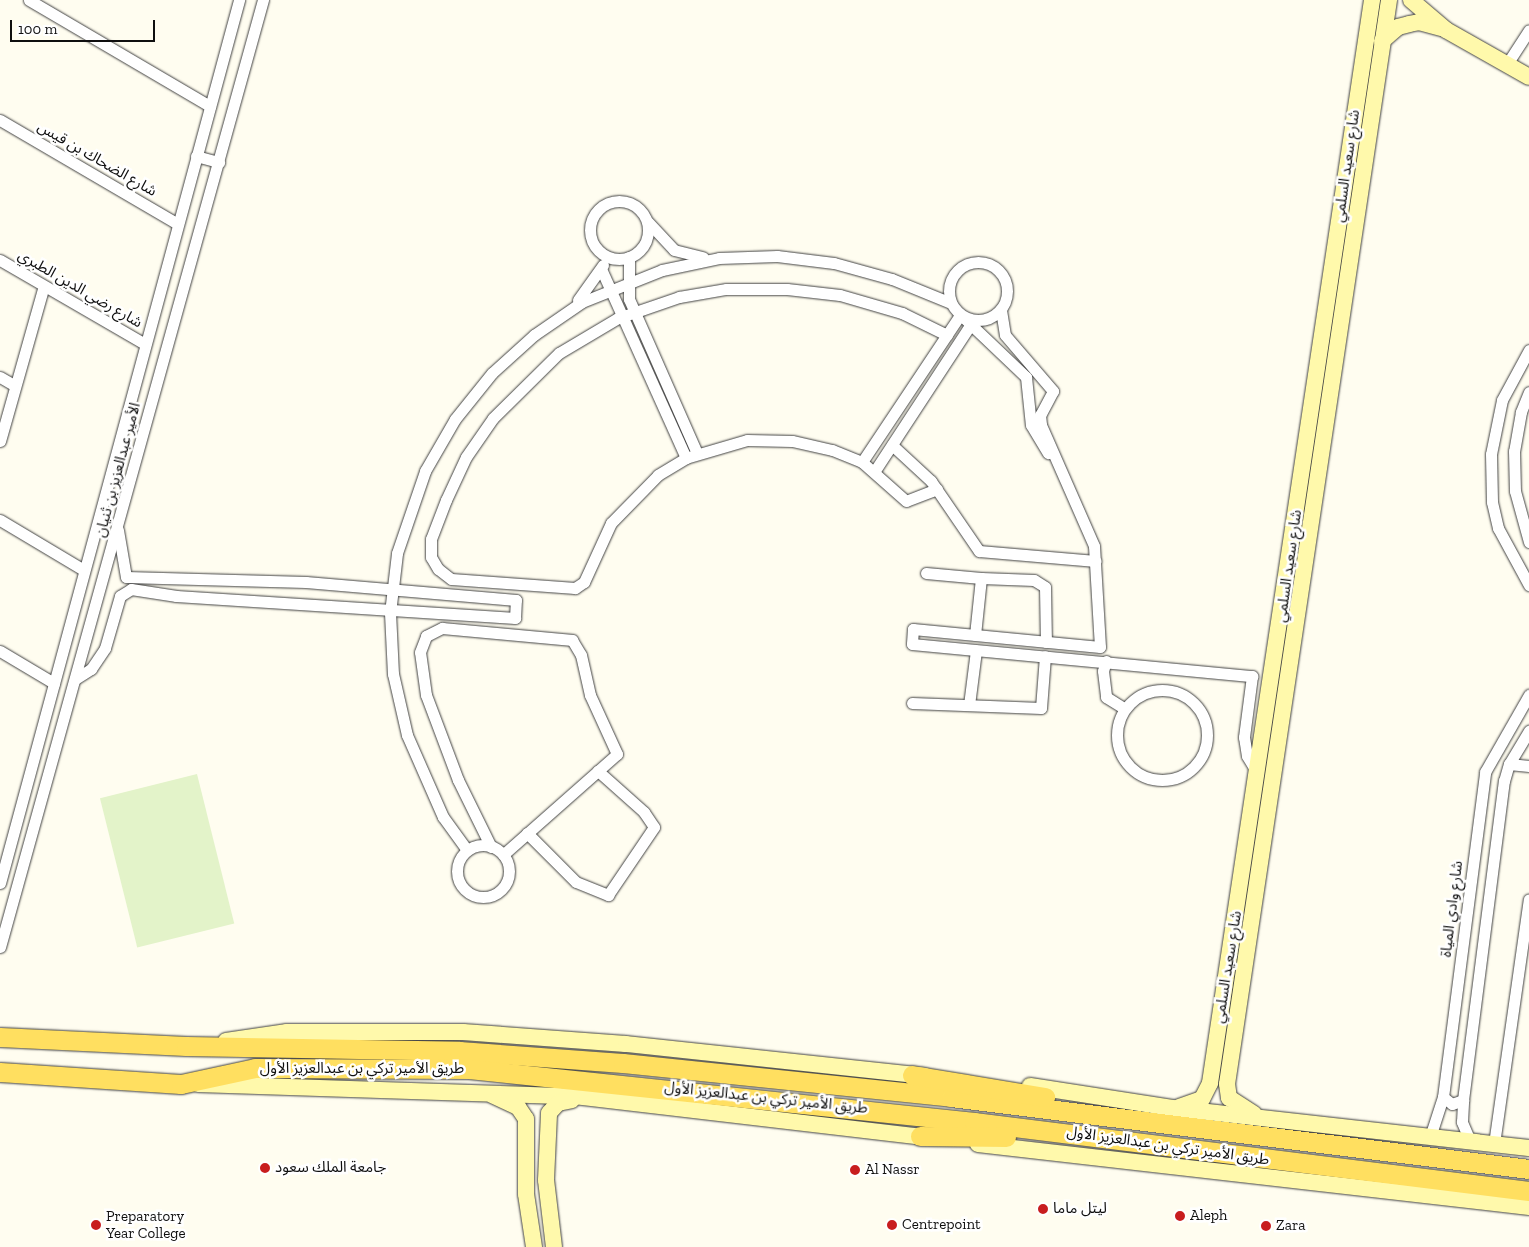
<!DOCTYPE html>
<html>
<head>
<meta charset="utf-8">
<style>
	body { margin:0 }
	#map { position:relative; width:1529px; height:1247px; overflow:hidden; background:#fffdf0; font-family:"Zilla Slab","Noto Sans Arabic",serif }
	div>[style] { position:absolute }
	.pitch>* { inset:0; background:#e3f3c9; transform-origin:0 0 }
	.roads { filter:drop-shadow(0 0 1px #424242) drop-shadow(0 0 1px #424242) }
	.street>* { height:11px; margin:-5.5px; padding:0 5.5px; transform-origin:5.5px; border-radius:5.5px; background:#fff }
	.street>.ring { margin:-5.5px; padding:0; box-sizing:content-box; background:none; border:11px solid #fff; border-radius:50% }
	.secondary>* { height:16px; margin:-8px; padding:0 8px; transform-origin:8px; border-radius:8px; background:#fff9ab }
	.primary>* { height:19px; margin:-9.5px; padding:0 9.5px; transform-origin:9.5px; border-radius:9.5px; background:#ffdf60 }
	.dots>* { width:14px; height:14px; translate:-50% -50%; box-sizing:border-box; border:2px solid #fff; border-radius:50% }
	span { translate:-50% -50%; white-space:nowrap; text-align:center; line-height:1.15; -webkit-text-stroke:5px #fff; paint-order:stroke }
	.street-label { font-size:15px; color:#0f0f0f }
	.poi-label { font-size:15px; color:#0f0f0f }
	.left { translate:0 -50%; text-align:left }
	.scale { position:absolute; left:10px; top:20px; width:145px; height:22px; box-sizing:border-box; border:2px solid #0f0f0f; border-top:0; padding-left:6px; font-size:15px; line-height:18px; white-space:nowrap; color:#0f0f0f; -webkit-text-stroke:4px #fff; paint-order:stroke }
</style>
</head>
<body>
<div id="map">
	<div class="pitch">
		<div style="left:197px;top:774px;width:154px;height:100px;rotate:76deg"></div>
	</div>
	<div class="roads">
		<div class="street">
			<div style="left:29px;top:0;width:210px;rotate:30.4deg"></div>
			<div style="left:1507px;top:64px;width:40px;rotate:-57.1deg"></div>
			<div style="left:0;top:120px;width:206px;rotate:30.3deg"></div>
			<div style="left:196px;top:156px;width:24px;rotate:15deg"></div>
			<div class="ring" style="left:590px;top:201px;width:47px;height:47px"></div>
			<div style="left:648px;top:222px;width:38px;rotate:47deg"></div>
			<div style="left:674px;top:250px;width:30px;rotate:14deg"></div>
			<div style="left:629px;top:257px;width:42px;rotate:90deg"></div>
			<div style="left:629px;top:299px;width:168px;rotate:66.2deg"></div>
			<div style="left:0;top:260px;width:168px;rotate:30.1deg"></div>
			<div class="ring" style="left:949px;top:262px;width:47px;height:47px"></div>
			<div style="left:602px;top:271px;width:205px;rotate:65.8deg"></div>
			<div style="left:578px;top:300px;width:43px;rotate:-54.5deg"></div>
			<div style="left:1001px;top:310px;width:25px;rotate:81deg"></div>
			<div style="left:1005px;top:335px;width:74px;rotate:49.4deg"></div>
			<div style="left:1053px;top:391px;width:27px;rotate:118deg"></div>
			<div style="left:1040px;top:415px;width:10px;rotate:84deg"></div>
			<div style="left:1041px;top:425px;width:132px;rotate:66.3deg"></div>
			<div style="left:1094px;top:546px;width:101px;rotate:86.6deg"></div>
			<div style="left:1100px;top:647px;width:188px;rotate:-174.5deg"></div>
			<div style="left:913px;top:629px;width:15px;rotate:94deg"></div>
			<div style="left:912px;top:644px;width:342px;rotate:5.4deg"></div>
			<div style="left:1252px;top:676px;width:62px;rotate:97.5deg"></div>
			<div style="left:1244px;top:737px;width:19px;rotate:81deg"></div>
			<div style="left:1247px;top:756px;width:21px;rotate:59deg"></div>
			<div style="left:964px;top:318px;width:86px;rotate:43.6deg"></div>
			<div style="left:1026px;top:377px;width:48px;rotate:84.1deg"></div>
			<div style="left:1031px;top:425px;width:33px;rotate:59deg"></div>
			<div style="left:1529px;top:350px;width:57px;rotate:118.4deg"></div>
			<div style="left:1502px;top:400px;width:55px;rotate:101.5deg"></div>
			<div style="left:1491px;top:454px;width:48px;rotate:88.8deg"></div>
			<div style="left:1492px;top:502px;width:27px;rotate:77deg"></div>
			<div style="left:1498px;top:528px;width:65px;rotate:61.5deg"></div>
			<div style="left:0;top:377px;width:16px;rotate:30deg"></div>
			<div style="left:1529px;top:392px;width:22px;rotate:112deg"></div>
			<div style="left:1521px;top:412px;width:40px;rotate:100deg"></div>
			<div style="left:1514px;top:451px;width:40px;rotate:88.6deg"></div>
			<div style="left:1515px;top:491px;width:53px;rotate:74.6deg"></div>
			<div style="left:0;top:441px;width:161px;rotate:-74.2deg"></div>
			<div style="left:892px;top:445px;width:53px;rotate:42.7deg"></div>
			<div style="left:931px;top:481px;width:85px;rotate:55.6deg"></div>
			<div style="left:979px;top:551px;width:117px;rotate:4.9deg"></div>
			<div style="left:862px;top:462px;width:177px;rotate:-56.3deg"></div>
			<div style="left:874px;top:472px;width:177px;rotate:-56.8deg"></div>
			<div style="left:937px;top:489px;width:33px;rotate:159deg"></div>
			<div style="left:906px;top:501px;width:59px;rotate:-138.4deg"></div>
			<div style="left:862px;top:462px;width:32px;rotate:-158deg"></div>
			<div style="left:832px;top:450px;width:41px;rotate:-167.3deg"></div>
			<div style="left:792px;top:441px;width:45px;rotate:-178.7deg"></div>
			<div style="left:747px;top:440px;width:64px;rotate:163.6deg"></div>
			<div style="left:686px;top:458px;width:33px;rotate:149deg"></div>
			<div style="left:658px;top:475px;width:67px;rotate:134.4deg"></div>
			<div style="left:611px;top:523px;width:65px;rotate:114.6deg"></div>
			<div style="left:584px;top:582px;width:11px;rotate:146deg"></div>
			<div style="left:575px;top:588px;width:124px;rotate:-175.8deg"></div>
			<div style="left:451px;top:579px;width:16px;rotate:-142deg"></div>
			<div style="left:438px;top:569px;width:14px;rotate:-120deg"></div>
			<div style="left:431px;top:557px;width:18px;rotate:-90deg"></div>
			<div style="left:431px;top:539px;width:42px;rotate:-69deg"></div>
			<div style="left:446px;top:500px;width:47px;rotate:-65.1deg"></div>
			<div style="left:466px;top:457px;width:47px;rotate:-55.3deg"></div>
			<div style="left:493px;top:418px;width:93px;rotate:-44.6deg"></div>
			<div style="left:559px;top:353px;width:69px;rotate:-30.7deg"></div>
			<div style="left:618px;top:318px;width:65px;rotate:-19deg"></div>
			<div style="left:679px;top:297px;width:48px;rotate:-9.7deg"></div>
			<div style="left:726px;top:289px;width:61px"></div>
			<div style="left:787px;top:289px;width:53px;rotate:6.5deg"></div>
			<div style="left:840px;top:295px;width:65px;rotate:16.2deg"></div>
			<div style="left:902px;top:313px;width:50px;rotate:26.1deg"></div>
			<div style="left:0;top:520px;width:98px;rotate:30.8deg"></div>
			<div style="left:926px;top:573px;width:55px;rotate:5.2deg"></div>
			<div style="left:981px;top:578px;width:57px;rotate:96deg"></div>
			<div style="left:981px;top:578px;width:53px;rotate:2.2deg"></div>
			<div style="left:1034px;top:580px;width:13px;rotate:32deg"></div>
			<div style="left:1045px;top:587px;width:55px;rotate:89deg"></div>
			<div style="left:0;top:651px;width:63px;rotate:30.7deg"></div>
			<div style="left:1106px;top:661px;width:10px;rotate:107deg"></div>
			<div style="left:1103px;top:671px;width:26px;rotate:83deg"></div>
			<div style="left:1106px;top:697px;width:22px;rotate:32deg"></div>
			<div style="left:75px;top:679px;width:19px;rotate:-32deg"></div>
			<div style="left:91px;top:669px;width:25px;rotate:-56deg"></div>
			<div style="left:105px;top:648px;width:54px;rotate:-73.9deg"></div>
			<div style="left:120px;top:596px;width:13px;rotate:-32deg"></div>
			<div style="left:131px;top:589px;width:46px;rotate:8.8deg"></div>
			<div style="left:176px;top:596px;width:340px;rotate:3.7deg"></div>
			<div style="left:515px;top:618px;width:18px;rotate:-87deg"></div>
			<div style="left:516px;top:600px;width:211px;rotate:-175.1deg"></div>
			<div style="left:306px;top:582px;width:180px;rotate:-178.4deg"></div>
			<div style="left:126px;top:577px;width:48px;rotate:-99.7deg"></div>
			<div class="ring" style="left:1117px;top:690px;width:79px;height:79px"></div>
			<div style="left:912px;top:703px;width:129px;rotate:2.2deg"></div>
			<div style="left:1041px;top:708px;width:52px;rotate:-85.6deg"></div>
			<div style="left:969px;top:705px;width:55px;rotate:-82.7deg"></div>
			<div style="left:1509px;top:764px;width:20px;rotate:6deg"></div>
			<div style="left:527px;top:833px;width:69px;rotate:45deg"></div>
			<div style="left:576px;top:882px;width:35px;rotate:22deg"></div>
			<div style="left:608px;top:895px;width:82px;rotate:-55.9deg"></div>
			<div style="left:654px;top:827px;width:18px;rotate:-124deg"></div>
			<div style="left:644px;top:812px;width:62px;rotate:-138.3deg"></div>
			<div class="ring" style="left:457px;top:845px;width:41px;height:41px"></div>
			<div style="left:491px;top:847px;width:75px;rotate:-116.2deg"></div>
			<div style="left:458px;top:780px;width:91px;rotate:-110.6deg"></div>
			<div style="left:426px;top:695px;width:43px;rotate:-97.9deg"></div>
			<div style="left:420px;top:652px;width:17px;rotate:-69deg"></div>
			<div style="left:426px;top:636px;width:18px;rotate:-27deg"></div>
			<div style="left:442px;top:628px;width:131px;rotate:5.3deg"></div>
			<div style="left:572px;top:640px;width:17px;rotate:59deg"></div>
			<div style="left:581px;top:655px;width:41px;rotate:77.3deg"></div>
			<div style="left:590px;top:695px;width:65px;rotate:65.4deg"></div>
			<div style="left:617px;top:754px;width:152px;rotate:138.5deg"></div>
			<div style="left:467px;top:850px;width:41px;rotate:-126deg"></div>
			<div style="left:443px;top:817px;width:90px;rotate:-113.7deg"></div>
			<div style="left:407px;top:735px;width:63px;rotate:-102.9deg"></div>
			<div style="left:393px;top:674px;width:61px;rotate:-92.8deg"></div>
			<div style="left:390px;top:613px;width:60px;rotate:-83.3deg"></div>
			<div style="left:397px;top:553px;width:87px;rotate:-71.1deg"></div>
			<div style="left:425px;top:471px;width:60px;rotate:-60deg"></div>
			<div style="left:455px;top:419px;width:59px;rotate:-51.2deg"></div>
			<div style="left:492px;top:373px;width:57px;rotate:-42.1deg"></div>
			<div style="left:534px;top:335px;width:58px;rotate:-34.5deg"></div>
			<div style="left:582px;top:302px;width:86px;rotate:-21.8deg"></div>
			<div style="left:662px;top:270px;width:58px;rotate:-11.9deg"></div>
			<div style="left:719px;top:258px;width:58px;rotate:-2deg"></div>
			<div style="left:777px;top:256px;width:57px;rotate:7deg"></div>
			<div style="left:834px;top:263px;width:60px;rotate:15.4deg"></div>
			<div style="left:892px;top:279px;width:64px;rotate:22.1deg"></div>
			<div style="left:0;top:883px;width:915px;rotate:-74.85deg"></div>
			<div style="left:0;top:947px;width:983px;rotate:-74.48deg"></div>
			<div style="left:1443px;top:1097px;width:11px;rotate:38deg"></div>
			<div style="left:1452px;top:1104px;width:12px;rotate:-20deg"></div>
			<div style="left:1430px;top:1137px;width:42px;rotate:-72deg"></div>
			<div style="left:1443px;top:1097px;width:328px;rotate:-82.6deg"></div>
			<div style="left:1485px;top:772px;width:89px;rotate:-60.3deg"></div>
			<div style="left:1470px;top:1141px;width:21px;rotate:-113deg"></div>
			<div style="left:1462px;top:1122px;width:22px;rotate:-87deg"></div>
			<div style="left:1463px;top:1100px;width:322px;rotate:-82.7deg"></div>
			<div style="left:1504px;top:781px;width:18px;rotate:-74deg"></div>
			<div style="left:1509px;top:764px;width:39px;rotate:-59deg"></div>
			<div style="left:1494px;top:1144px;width:247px;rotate:-81.9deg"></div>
		</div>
		<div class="secondary">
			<div style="left:1411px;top:0;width:46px;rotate:40.6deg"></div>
			<div style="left:1446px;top:30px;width:95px;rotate:29.5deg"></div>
			<div style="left:1382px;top:41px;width:21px;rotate:-41deg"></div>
			<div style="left:1398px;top:27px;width:11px;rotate:-15deg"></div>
			<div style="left:1409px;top:24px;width:10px;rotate:-11deg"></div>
			<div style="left:1419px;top:22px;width:23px;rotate:15deg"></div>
			<div style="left:226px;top:1041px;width:62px;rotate:-8.4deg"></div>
			<div style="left:287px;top:1032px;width:176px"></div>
			<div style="left:463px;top:1032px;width:163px;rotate:4.2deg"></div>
			<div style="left:626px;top:1044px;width:300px;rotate:6.1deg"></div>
			<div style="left:198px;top:1084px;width:385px;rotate:1.9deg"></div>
			<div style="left:583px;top:1097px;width:350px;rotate:6.7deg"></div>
			<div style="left:1030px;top:1086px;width:144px;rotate:8.8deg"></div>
			<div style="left:1172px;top:1108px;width:359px;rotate:6.4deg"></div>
			<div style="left:492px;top:1095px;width:29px;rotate:25deg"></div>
			<div style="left:518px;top:1107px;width:14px;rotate:56deg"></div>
			<div style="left:526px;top:1119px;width:75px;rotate:90deg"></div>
			<div style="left:526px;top:1194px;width:54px;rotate:81.4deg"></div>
			<div style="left:1179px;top:1107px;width:24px;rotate:-19deg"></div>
			<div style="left:1202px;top:1099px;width:18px;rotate:-63deg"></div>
			<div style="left:1210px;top:1083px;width:1095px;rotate:-81.49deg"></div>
			<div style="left:1254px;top:1114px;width:30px;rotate:-147deg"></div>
			<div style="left:1229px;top:1098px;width:14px;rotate:-98deg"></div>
			<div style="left:1227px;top:1084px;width:1096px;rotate:-81.5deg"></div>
			<div style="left:978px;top:1144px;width:555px;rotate:6.52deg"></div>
			<div style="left:554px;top:1247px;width:67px;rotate:-96.8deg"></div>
			<div style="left:546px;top:1180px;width:67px;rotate:-87.4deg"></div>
			<div style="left:549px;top:1113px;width:13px;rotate:-48deg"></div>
			<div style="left:558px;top:1103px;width:14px;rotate:-12deg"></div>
		</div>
		<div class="primary">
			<div style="left:0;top:1037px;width:186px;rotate:2.8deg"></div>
			<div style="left:186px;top:1046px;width:273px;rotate:1deg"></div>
			<div style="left:459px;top:1051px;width:164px;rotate:4.2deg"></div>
			<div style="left:623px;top:1063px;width:330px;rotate:5.9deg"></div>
			<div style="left:951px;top:1097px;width:582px;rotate:7.1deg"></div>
			<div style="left:0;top:1072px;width:181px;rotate:3.8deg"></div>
			<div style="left:181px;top:1084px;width:76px;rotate:-12.2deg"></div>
			<div style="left:255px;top:1068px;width:214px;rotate:0.3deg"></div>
			<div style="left:469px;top:1069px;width:508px;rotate:5.99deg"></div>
			<div style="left:974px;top:1122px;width:559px;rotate:7.09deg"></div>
			<div style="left:912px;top:1075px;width:135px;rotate:9.4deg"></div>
			<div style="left:920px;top:1136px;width:86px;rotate:0.7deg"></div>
		</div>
	</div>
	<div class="dots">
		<div style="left:265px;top:1168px;background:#c81d1e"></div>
		<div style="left:855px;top:1170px;background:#c81d1e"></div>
		<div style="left:1043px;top:1209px;background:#c81d1e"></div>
		<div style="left:1180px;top:1216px;background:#c81d1e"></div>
		<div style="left:96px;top:1225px;background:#c81d1e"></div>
		<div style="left:892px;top:1225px;background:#c81d1e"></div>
		<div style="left:1266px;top:1226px;background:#c81d1e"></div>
	</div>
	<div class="street-label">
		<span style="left:97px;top:159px;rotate:30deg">شارع الضحاك بن قيس</span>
		<span style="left:1347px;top:166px;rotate:-82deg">شارع سعيد السلمي</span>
		<span style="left:80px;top:289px;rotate:30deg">شارع رضي الدين الطبري</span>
		<span style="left:118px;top:470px;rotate:-75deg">الأمير عبدالعزيز بن ثنيان</span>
		<span style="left:1289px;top:566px;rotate:-82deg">شارع سعيد السلمي</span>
		<span style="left:1452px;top:909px;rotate:-83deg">شارع وادي المياة</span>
		<span style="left:1228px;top:967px;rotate:-81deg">شارع سعيد السلمي</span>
		<span style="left:362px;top:1069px">طريق الأمير تركي بن عبدالعزيز الأول</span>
		<span style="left:766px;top:1098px;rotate:6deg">طريق الأمير تركي بن عبدالعزيز الأول</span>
		<span style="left:1168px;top:1146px;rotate:8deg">طريق الأمير تركي بن عبدالعزيز الأول</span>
	</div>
	<div class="poi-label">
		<span class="left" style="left:275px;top:1168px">جامعة الملك سعود</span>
		<span class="left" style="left:865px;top:1170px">Al Nassr</span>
		<span class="left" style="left:1053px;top:1209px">ليتل ماما</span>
		<span class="left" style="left:106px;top:1225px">Preparatory<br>Year College</span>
		<span class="left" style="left:1190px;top:1216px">Aleph</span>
		<span class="left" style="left:902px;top:1225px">Centrepoint</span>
		<span class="left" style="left:1276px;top:1226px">Zara</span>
	</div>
	<div class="scale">100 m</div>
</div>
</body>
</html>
